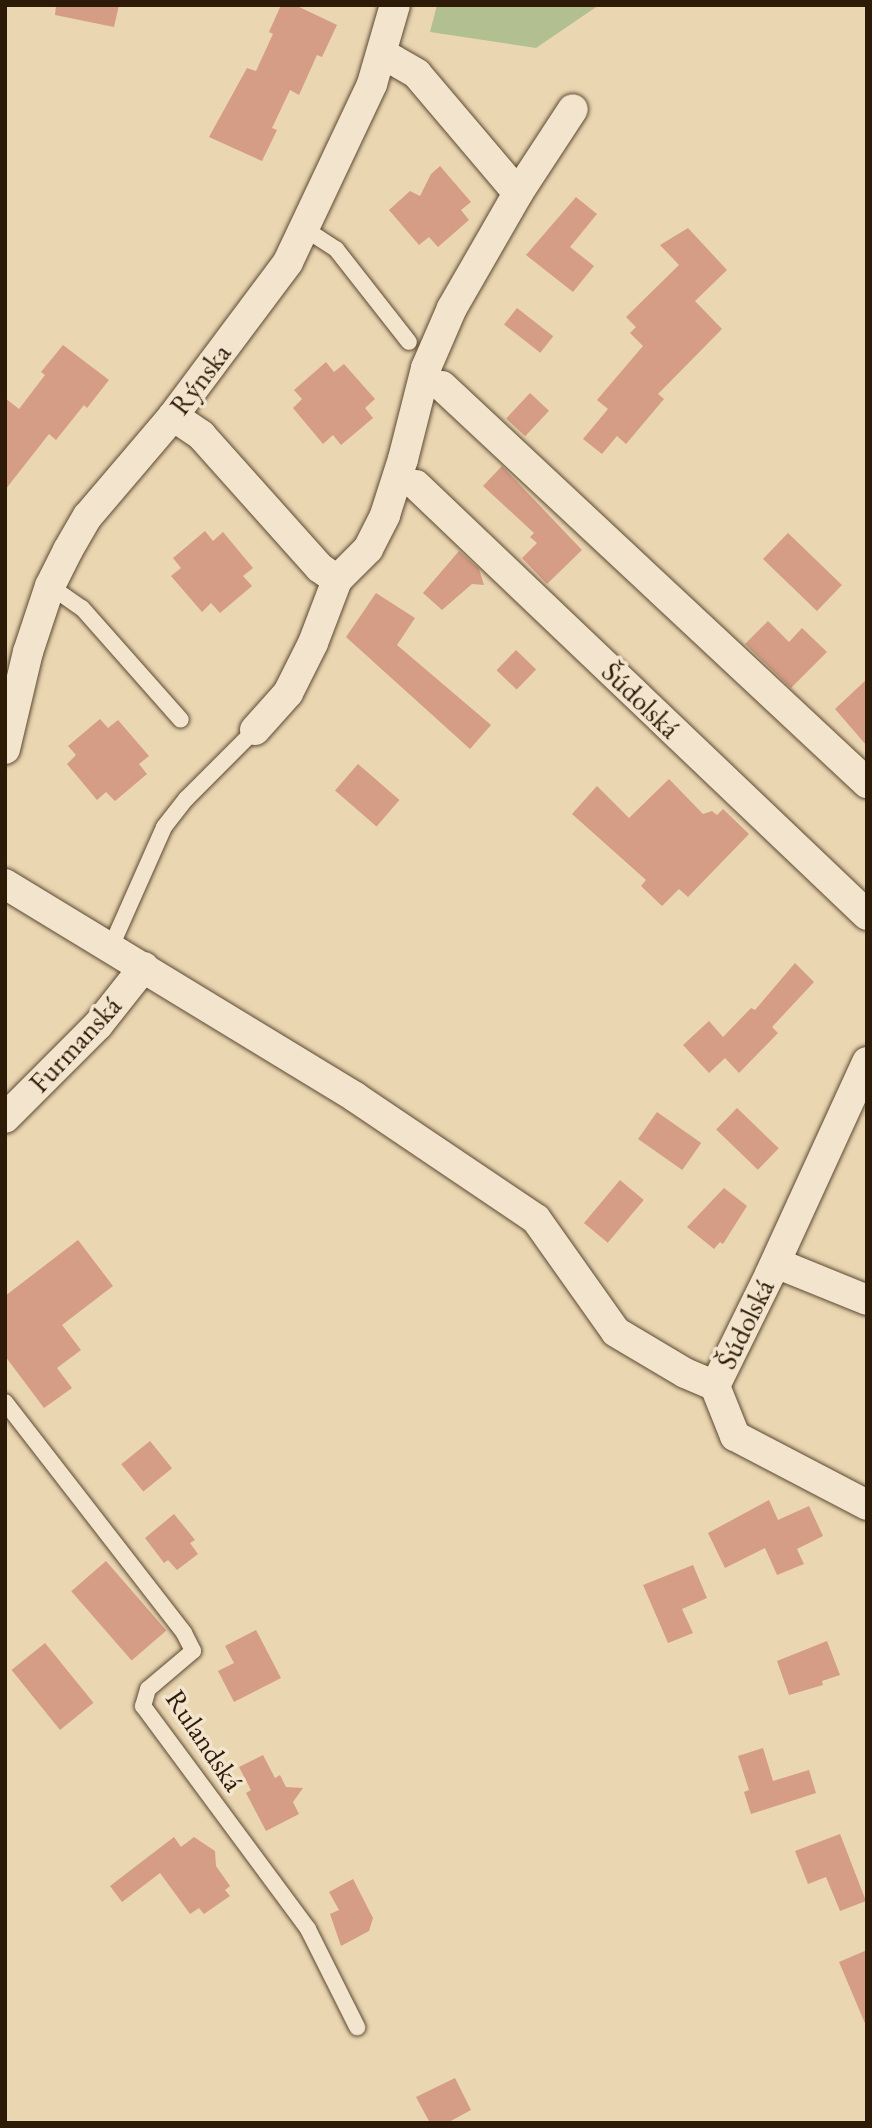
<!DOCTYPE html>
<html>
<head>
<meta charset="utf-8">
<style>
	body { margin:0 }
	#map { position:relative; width:872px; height:2128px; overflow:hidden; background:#ebd6b2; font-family:"EB Garamond",serif }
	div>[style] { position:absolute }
	.green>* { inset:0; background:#b2bf90 }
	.building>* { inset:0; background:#d59c86; transform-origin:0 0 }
	.roads { filter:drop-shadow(0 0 2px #5c4a32) drop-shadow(0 0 2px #5c4a32) }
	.service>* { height:16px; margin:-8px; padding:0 8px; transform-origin:8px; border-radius:8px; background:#f2e4cd }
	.minor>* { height:30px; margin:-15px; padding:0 15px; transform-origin:15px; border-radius:15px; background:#f2e4cd }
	span { translate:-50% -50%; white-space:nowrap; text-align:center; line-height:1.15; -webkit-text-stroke:7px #f2e4cd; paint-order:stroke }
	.street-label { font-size:28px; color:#2d1b08 }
	.frame { position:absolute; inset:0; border:7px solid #2d1b08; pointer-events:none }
</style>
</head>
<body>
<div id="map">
	<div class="green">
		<div style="clip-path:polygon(437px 5px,599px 5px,536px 48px,430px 32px)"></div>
	</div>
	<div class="building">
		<div style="clip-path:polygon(56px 5px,119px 5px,114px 27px,55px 15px)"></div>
		<div style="clip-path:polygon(281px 5px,295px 5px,337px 25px,322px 57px,317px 55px,299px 95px,290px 90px,272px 128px,277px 130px,262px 161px,209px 137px,247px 68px,256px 71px,273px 34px,269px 32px)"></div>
		<div style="clip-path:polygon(440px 166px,471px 202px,461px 210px,469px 220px,438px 247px,429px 237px,419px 245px,389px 210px,410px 191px,420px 196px,431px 174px)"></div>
		<div style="clip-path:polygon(576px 197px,597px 214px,570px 247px,594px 266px,573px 292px,526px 255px)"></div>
		<div style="clip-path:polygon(688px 228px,727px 270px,695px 301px,722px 329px,658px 394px,664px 399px,626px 444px,617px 436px,602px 454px,583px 439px,608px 409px,597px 400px,643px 346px,630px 333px,636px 327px,626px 317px,679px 265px,660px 245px)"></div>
		<div style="left:517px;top:308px;width:46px;height:21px;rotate:38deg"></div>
		<div style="clip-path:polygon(63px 345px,109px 380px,87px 408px,84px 405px,56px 440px,49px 434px,5px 490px,5px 398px,19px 409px,45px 375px,41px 372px)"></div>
		<div style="clip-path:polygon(326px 362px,334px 372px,344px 364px,375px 399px,365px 408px,373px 418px,341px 445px,333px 435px,323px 444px,293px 408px,302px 399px,294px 390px)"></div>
		<div style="left:530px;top:393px;width:26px;height:35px;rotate:43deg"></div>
		<div style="clip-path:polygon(502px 466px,582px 550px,547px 584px,522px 558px,537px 543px,530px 537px,534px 533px,483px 486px)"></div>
		<div style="clip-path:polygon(205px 531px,213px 541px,223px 532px,253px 568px,243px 576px,252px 586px,220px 613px,211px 603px,202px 612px,171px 576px,181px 568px,173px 558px)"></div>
		<div style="left:788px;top:533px;width:75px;height:36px;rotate:44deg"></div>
		<div style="clip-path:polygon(459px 551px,479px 569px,484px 585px,472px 584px,442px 610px,423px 593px)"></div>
		<div style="clip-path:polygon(376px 593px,415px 618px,397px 645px,491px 725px,470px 749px,346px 637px)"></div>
		<div style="clip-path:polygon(768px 621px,789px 642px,802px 628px,827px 652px,791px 688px,745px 644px)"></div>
		<div style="left:516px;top:650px;width:28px;height:28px;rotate:44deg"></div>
		<div style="clip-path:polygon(867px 679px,867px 746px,835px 709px)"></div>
		<div style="clip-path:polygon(100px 719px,108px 728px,118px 720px,149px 756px,139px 764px,147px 774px,115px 801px,106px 792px,97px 800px,67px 764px,76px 755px,68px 746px)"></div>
		<div style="left:358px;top:764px;width:55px;height:35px;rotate:41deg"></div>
		<div style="clip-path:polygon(669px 779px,703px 814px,712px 811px,717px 815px,723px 809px,749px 834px,688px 897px,679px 889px,662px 906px,641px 886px,646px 880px,572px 814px,597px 786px,629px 818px)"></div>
		<div style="clip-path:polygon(795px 963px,814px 982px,772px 1027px,778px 1033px,739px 1073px,725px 1058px,709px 1073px,683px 1045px,709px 1021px,723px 1037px,751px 1008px,755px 1010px)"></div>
		<div style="left:737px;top:1108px;width:58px;height:30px;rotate:44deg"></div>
		<div style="left:657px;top:1112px;width:54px;height:33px;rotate:35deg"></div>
		<div style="left:620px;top:1180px;width:31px;height:56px;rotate:40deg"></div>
		<div style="clip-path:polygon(724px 1188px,747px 1206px,723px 1244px,720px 1242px,714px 1249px,687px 1227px)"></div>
		<div style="clip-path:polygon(78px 1240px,113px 1286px,62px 1325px,81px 1350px,57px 1368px,72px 1388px,44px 1408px,5px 1356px,5px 1296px)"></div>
		<div style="left:150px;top:1441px;width:35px;height:37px;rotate:51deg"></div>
		<div style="clip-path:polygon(769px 1500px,778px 1520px,809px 1506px,823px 1536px,797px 1549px,804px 1564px,777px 1575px,765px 1548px,725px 1568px,708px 1533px)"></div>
		<div style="clip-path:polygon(174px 1514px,195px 1540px,190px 1543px,198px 1554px,177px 1570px,168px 1560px,164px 1563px,145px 1538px)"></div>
		<div style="left:106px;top:1561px;width:92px;height:46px;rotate:49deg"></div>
		<div style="clip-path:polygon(693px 1565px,707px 1598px,682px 1609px,693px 1633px,668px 1643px,643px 1585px)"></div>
		<div style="clip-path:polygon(256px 1630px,281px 1678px,234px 1702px,218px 1671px,234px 1663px,225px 1646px)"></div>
		<div style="clip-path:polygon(827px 1641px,840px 1675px,822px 1681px,823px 1685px,789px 1695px,777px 1661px)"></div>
		<div style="left:45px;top:1643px;width:77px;height:43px;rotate:51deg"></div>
		<div style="clip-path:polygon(763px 1748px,773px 1781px,809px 1770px,816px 1793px,751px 1814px,744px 1792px,749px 1790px,738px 1756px)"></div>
		<div style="clip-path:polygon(263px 1755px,275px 1778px,280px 1775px,286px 1787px,303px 1788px,293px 1802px,299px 1814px,266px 1831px,246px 1793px,251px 1790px,239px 1767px)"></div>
		<div style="clip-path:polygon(840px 1834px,866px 1901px,840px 1911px,826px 1877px,808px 1884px,795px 1851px)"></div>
		<div style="clip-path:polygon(174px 1837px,181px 1847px,194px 1837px,215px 1851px,216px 1866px,230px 1886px,225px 1890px,230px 1896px,204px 1914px,199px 1908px,190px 1914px,160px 1873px,122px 1902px,110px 1886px)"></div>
		<div style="clip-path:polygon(353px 1879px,373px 1918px,369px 1931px,341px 1946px,330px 1914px,339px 1910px,329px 1892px)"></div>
		<div style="clip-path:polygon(867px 1950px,867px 2028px,839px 1962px)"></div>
		<div style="clip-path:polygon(455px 2078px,471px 2110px,447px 2123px,430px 2123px,416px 2097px)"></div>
	</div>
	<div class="roads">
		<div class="service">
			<div style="left:305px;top:229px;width:37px;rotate:33deg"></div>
			<div style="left:336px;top:249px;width:118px;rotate:51.9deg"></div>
			<div style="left:50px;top:586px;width:39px;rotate:35deg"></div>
			<div style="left:82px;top:608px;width:149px;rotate:48.5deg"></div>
			<div style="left:110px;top:949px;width:133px;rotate:-66.1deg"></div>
			<div style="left:164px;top:827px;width:36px;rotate:-52deg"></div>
			<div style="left:186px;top:799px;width:98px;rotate:-45deg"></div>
			<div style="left:5px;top:1402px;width:292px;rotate:52.2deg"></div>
			<div style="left:184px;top:1633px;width:20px;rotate:63deg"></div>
			<div style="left:193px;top:1651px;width:59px;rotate:139.8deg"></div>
			<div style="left:148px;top:1689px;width:18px;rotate:106deg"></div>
			<div style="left:143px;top:1706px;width:277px;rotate:53.5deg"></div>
			<div style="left:308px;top:1929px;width:110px;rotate:63.4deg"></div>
		</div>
		<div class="minor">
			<div style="left:383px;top:54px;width:39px;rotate:30deg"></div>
			<div style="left:417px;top:74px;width:156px;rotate:49.7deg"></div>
			<div style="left:442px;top:386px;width:582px;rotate:43.05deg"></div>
			<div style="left:173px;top:416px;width:34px;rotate:34deg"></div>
			<div style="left:201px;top:435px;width:178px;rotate:48.2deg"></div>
			<div style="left:320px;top:568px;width:21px;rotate:35deg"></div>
			<div style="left:416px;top:485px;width:623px;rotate:43.63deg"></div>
			<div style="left:255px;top:730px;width:50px;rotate:-48.3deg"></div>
			<div style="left:288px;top:693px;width:56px;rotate:-63.4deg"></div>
			<div style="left:313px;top:643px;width:67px;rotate:-69.1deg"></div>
			<div style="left:337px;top:580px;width:44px;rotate:-45deg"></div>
			<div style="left:368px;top:549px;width:38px;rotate:-63deg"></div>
			<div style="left:385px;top:515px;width:59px;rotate:-72.2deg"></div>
			<div style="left:403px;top:459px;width:94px;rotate:-75.8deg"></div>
			<div style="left:426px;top:368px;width:65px;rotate:-66.6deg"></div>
			<div style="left:452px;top:308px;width:133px;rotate:-60.1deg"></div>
			<div style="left:518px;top:193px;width:100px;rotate:-56.8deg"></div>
			<div style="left:5px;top:749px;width:100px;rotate:-76.7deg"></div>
			<div style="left:28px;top:652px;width:70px;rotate:-71.6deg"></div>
			<div style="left:50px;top:586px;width:40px;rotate:-63.4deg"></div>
			<div style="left:68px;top:550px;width:39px;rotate:-60deg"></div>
			<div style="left:88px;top:516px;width:131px;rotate:-49.6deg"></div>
			<div style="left:173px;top:416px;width:192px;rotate:-53.2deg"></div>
			<div style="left:288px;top:262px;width:197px;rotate:-64.7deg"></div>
			<div style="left:372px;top:84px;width:82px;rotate:-73.8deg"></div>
			<div style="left:5px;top:884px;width:410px;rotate:31.3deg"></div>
			<div style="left:355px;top:1097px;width:218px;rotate:34deg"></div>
			<div style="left:536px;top:1219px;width:138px;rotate:54.7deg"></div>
			<div style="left:616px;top:1332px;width:80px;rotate:30.7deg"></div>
			<div style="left:685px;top:1373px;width:33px;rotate:23deg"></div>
			<div style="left:5px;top:1118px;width:132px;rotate:-45deg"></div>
			<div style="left:98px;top:1025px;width:74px;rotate:-51.6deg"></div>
			<div style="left:776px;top:1263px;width:98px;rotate:22.1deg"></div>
			<div style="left:715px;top:1386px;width:125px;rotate:-63.8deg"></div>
			<div style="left:770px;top:1274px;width:233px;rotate:-65.4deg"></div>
			<div style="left:715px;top:1386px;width:54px;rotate:68.2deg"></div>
			<div style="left:735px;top:1436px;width:149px;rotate:27.6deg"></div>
		</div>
	</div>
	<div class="street-label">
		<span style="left:200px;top:379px;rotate:-53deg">Rýnska</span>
		<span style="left:641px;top:700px;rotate:44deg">Šúdolská</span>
		<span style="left:75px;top:1044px;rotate:-47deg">Furmanská</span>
		<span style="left:745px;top:1324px;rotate:-64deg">Šúdolská</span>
		<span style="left:205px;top:1740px;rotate:56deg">Rulandská</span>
	</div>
	<div class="frame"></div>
</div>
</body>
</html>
